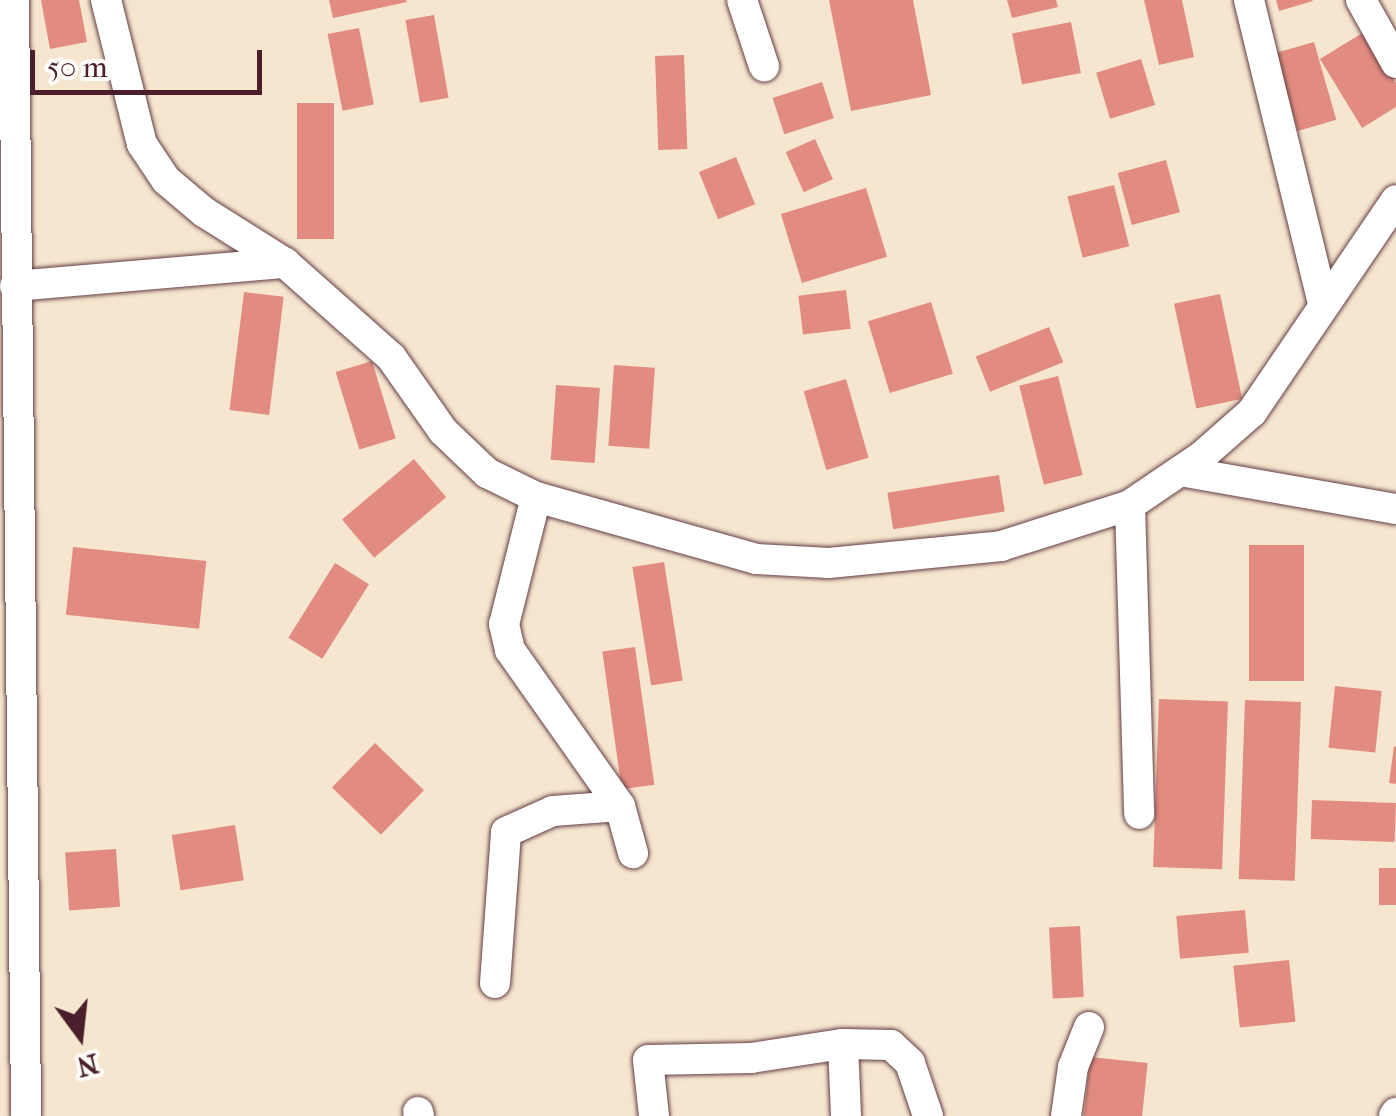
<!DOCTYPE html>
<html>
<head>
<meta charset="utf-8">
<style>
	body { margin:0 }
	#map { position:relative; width:1396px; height:1116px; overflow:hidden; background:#f6e6cf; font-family:"IM FELL French Canon",serif }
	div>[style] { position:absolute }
	.building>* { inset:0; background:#e28c81; transform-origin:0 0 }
	.roads { filter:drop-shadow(0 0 2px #643d44) drop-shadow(0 0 2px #643d44) }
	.minor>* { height:30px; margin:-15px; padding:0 15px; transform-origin:15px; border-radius:15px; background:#fff }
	span { translate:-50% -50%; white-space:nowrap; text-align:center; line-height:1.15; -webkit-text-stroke:9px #fdfcf7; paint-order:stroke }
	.north { position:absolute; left:30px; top:986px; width:100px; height:100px; -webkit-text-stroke:8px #fdfcf7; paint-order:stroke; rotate:165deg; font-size:28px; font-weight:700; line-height:40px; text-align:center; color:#4a1f2b }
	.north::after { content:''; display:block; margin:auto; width:35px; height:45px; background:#4a1f2b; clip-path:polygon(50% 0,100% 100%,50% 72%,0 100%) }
	.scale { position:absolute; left:30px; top:50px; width:232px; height:45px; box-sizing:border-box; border:5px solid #4a1f2b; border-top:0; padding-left:12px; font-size:30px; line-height:35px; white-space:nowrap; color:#4a1f2b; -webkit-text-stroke:8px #fdfcf7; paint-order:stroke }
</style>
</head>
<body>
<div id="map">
	<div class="building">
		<div style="clip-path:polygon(41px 0,79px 0,87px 42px,50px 49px)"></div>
		<div style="clip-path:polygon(329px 0,406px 0,407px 2px,333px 18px)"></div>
		<div style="clip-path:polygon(829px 0,913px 0,931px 95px,851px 111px)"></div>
		<div style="clip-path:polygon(1007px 0,1056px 0,1058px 7px,1012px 18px)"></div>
		<div style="clip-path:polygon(1144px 0,1182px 0,1194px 57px,1159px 65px)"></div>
		<div style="clip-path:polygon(1276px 0,1312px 0,1313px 1px,1279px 11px)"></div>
		<div style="left:434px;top:15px;width:84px;height:29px;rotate:80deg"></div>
		<div style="left:1071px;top:22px;width:52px;height:60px;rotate:79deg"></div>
		<div style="left:359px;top:28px;width:78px;height:32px;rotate:79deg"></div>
		<div style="clip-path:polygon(1364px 32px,1396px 83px,1396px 107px,1362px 128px,1320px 59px)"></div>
		<div style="left:1314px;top:42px;width:81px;height:40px;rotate:74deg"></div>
		<div style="left:684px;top:55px;width:94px;height:29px;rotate:88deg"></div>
		<div style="left:1141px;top:59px;width:48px;height:47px;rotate:73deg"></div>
		<div style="left:822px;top:82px;width:38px;height:52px;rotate:72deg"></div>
		<div style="left:297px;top:103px;width:37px;height:136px"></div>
		<div style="left:815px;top:139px;width:44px;height:32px;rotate:66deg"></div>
		<div style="left:736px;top:157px;width:51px;height:40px;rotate:68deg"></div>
		<div style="left:1166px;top:160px;width:54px;height:50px;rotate:75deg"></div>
		<div style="left:1114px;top:185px;width:63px;height:48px;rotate:76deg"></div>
		<div style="left:866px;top:188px;width:72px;height:89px;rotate:73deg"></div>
		<div style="left:846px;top:290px;width:39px;height:48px;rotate:83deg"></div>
		<div style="left:244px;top:292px;width:40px;height:119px;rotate:7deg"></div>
		<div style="left:1220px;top:294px;width:107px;height:47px;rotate:78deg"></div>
		<div style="left:931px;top:302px;width:75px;height:66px;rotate:73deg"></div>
		<div style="left:1049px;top:327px;width:38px;height:79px;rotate:68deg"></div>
		<div style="left:372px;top:361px;width:81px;height:38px;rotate:73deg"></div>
		<div style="left:614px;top:365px;width:41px;height:81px;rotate:4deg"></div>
		<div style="left:1058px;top:376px;width:102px;height:40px;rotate:76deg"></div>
		<div style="left:846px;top:379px;width:82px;height:44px;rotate:74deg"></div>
		<div style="left:556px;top:385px;width:44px;height:75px;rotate:4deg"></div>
		<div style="left:414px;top:459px;width:50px;height:94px;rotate:50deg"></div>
		<div style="left:999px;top:475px;width:37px;height:113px;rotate:81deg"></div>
		<div style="left:1304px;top:545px;width:136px;height:55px;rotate:90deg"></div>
		<div style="left:73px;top:547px;width:134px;height:68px;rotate:6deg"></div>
		<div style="left:664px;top:562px;width:120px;height:32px;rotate:81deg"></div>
		<div style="left:335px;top:563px;width:40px;height:88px;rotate:32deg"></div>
		<div style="left:635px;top:647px;width:139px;height:33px;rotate:82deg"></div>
		<div style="left:1335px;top:686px;width:47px;height:62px;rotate:6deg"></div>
		<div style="left:1159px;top:699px;width:69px;height:168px;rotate:2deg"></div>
		<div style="left:1245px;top:700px;width:56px;height:179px;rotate:2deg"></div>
		<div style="left:375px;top:743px;width:68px;height:62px;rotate:44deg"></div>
		<div style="clip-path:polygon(1394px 746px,1396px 747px,1396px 784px,1389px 783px)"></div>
		<div style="left:1312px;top:800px;width:84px;height:39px;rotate:2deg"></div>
		<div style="left:235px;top:825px;width:56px;height:64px;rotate:81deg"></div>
		<div style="left:116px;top:849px;width:58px;height:51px;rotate:86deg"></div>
		<div style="left:1379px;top:868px;width:17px;height:37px"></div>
		<div style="left:1245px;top:910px;width:43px;height:69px;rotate:85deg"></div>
		<div style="left:1080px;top:926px;width:71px;height:31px;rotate:87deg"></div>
		<div style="left:1289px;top:960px;width:62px;height:56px;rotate:84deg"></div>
		<div style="left:1090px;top:1057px;width:58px;height:59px;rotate:6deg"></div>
	</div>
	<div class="roads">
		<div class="minor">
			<div style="left:14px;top:0;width:1116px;rotate:89.38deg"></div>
			<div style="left:106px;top:0;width:148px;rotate:76deg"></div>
			<div style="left:142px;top:144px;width:43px;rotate:56.3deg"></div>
			<div style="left:166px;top:180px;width:50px;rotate:40.1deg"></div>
			<div style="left:204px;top:212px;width:96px;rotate:32.2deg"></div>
			<div style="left:285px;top:263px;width:142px;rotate:41.6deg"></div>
			<div style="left:391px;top:357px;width:90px;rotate:54.9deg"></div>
			<div style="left:443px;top:431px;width:61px;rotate:43.7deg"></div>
			<div style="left:487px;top:473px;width:55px;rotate:26.1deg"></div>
			<div style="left:536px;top:497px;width:229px;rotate:15.7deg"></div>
			<div style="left:756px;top:559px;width:73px;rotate:3.1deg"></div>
			<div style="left:829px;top:563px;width:173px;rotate:-5.6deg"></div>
			<div style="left:1001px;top:546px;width:135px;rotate:-17.6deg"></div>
			<div style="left:1130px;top:505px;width:87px;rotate:-34.2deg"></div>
			<div style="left:1202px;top:456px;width:67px;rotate:-41.3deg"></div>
			<div style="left:1252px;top:412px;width:256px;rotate:-55.8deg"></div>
			<div style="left:742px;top:0;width:70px;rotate:71.6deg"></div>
			<div style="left:1249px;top:0;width:312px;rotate:76.3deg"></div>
			<div style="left:1361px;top:0;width:72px;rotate:60.9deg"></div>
			<div style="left:15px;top:286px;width:271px;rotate:-4.9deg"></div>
			<div style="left:1180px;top:471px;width:219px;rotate:10deg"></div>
			<div style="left:536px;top:497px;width:131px;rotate:104.1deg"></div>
			<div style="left:504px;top:624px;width:27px;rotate:77deg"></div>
			<div style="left:510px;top:650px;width:191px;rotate:54.8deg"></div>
			<div style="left:620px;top:806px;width:49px;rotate:74.5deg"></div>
			<div style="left:1130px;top:505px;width:309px;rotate:88.3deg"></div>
			<div style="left:495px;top:983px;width:151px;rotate:-85.8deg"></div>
			<div style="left:506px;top:832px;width:51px;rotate:-24.1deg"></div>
			<div style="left:553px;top:811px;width:67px;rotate:-4.3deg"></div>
			<div style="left:843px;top:1044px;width:72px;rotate:87.6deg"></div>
			<div style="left:418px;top:1112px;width:4px;rotate:76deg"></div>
			<div style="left:654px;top:1116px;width:56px;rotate:-96.1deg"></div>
			<div style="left:648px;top:1060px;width:103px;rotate:-1.1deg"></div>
			<div style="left:751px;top:1058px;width:93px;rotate:-8.7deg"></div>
			<div style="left:843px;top:1044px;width:48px;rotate:1.2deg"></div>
			<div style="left:891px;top:1045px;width:26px;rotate:43deg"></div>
			<div style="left:910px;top:1063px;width:56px;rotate:71.2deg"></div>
			<div style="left:1066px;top:1116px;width:49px;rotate:-81.9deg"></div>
			<div style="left:1073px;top:1067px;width:43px;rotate:-68.2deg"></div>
			<div style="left:1394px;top:1116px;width:4px;rotate:-56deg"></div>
		</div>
	</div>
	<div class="north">N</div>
	<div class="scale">50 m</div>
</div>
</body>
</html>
